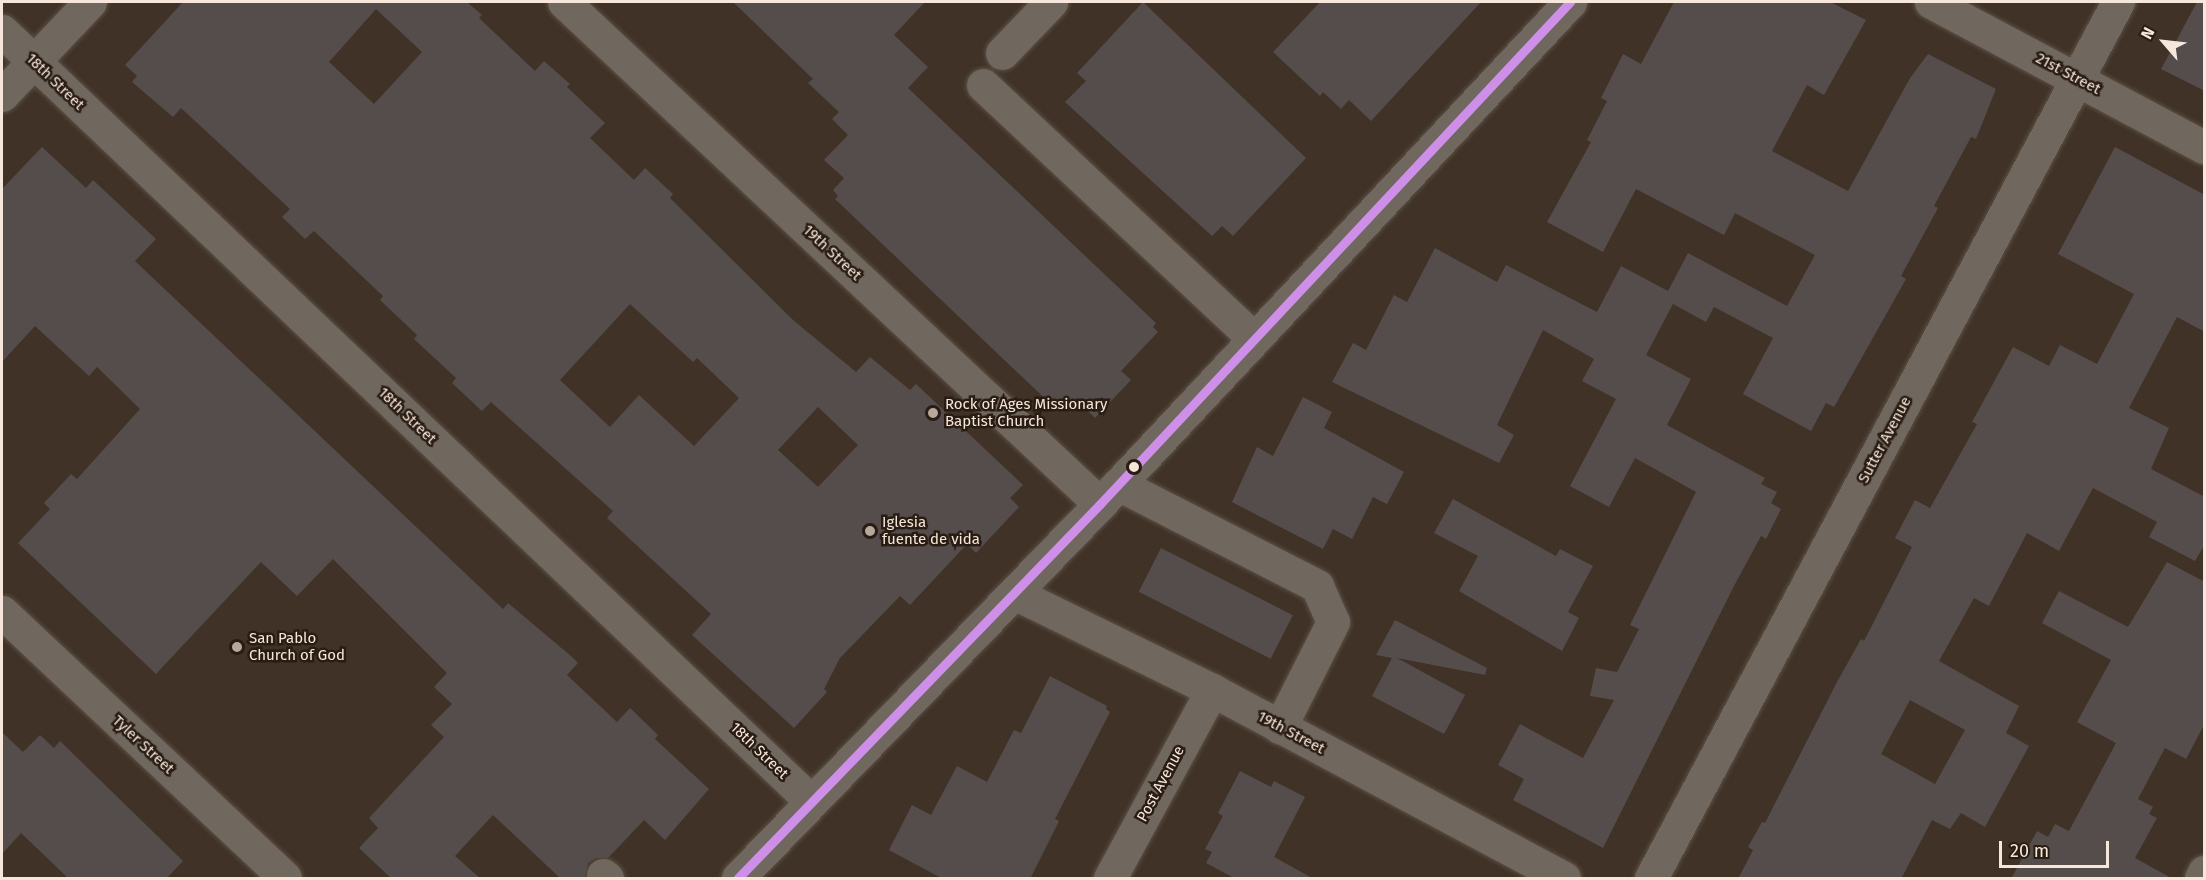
<!DOCTYPE html>
<html>
<head>
<meta charset="utf-8">
<style>
	body { margin:0 }
	#map { position:relative; width:2206px; height:880px; overflow:hidden; background:#403226; font-family:"Fira Sans",sans-serif }
	div>[style] { position:absolute }
	.building>* { inset:0; background:#554d4c; transform-origin:0 0 }
	.roads { filter:drop-shadow(0 0 2px #5b4f44) drop-shadow(0 0 2px #5b4f44) }
	.minor>* { height:33px; margin:-16.5px; padding:0 16.5px; transform-origin:16.5px; border-radius:16.5px; background:#70675e }
	.bus-1>* { height:9px; margin:-4.5px; padding:0 4.5px; transform-origin:4.5px; border-radius:4.5px; background:#ce8fe9 }
	.dots>* { width:16px; height:16px; translate:-50% -50%; box-sizing:border-box; border:3px solid #281c13; border-radius:50% }
	span { translate:-50% -50%; white-space:nowrap; text-align:center; line-height:1.15; -webkit-text-stroke:5px #281c13; paint-order:stroke }
	.street-label { font-size:15px; color:#f7e7da }
	.poi-label { font-size:15px; color:#f7e7da }
	.left { translate:0 -50%; text-align:left }
	.frame { position:absolute; inset:0; border:3px solid #f7e7da; pointer-events:none }
	.north { position:absolute; left:2134px; top:12px; width:60px; height:60px; -webkit-text-stroke:4px #281c13; paint-order:stroke; rotate:298deg; font-size:16px; font-weight:700; line-height:24px; text-align:center; color:#f7e7da }
	.north::after { content:''; display:block; margin:auto; width:21px; height:27px; background:#f7e7da; clip-path:polygon(50% 0,100% 100%,50% 72%,0 100%) }
	.scale { position:absolute; left:1999px; top:841px; width:110px; height:27px; box-sizing:border-box; border:3px solid #f7e7da; border-top:0; padding-left:8px; font-size:18px; line-height:21px; white-space:nowrap; color:#f7e7da; -webkit-text-stroke:4px #281c13; paint-order:stroke }
</style>
</head>
<body>
<div id="map">
	<div class="building">
		<div style="clip-path:polygon(evenodd,183px 2px,467px 2px,482px 15px,479px 18px,535px 71px,544px 61px,570px 84px,567px 87px,605px 123px,590px 138px,634px 180px,645px 168px,673px 194px,670px 198px,793px 320px,856px 372px,870px 357px,910px 390px,916px 384px,1023px 485px,1010px 498px,1019px 507px,976px 553px,967px 544px,910px 605px,900px 596px,840px 658px,824px 689px,827px 692px,794px 728px,692px 635px,711px 614px,607px 518px,613px 511px,491px 402px,482px 411px,452px 383px,456px 378px,414px 339px,417px 335px,380px 300px,383px 296px,314px 231px,305px 239px,282px 217px,290px 209px,181px 108px,173px 117px,132px 82px,137px 76px,125px 65px,183px 2px,376px 9px,422px 52px,374px 104px,329px 62px,376px 9px,183px 2px,630px 304px,693px 362px,697px 358px,739px 398px,694px 446px,639px 395px,610px 427px,560px 380px,630px 304px,183px 2px,818px 407px,858px 445px,818px 487px,778px 450px,818px 407px)"></div>
		<div style="clip-path:polygon(733px 2px,925px 2px,894px 35px,928px 67px,908px 88px,1156px 323px,1153px 327px,1158px 332px,1121px 371px,1131px 380px,1095px 418px,1077px 400px,1067px 411px,1061px 405px,1057px 410px,835px 199px,838px 196px,833px 190px,844px 178px,824px 160px,848px 135px,832px 119px,839px 112px,808px 83px,813px 79px)"></div>
		<div style="clip-path:polygon(1143px 2px,1306px 158px,1233px 236px,1222px 226px,1212px 236px,1065px 102px,1086px 81px,1077px 73px)"></div>
		<div style="clip-path:polygon(1320px 2px,1481px 2px,1371px 121px,1349px 100px,1341px 109px,1323px 92px,1320px 96px,1273px 52px)"></div>
		<div style="clip-path:polygon(1674px 2px,1830px 2px,1866px 20px,1824px 95px,1807px 85px,1772px 151px,1848px 191px,1910px 78px,1928px 54px,1996px 89px,1976px 139px,1971px 137px,1934px 206px,1938px 208px,1901px 276px,1906px 279px,1834px 407px,1826px 403px,1811px 431px,1743px 394px,1773px 338px,1714px 307px,1706px 322px,1673px 304px,1646px 355px,1691px 379px,1667px 425px,1765px 478px,1761px 484px,1777px 492px,1771px 503px,1781px 509px,1766px 539px,1761px 536px,1734px 586px,1603px 848px,1513px 800px,1524px 779px,1498px 765px,1520px 724px,1583px 758px,1614px 700px,1590px 696px,1596px 668px,1617px 672px,1639px 629px,1630px 625px,1696px 492px,1635px 458px,1609px 507px,1570px 486px,1616px 399px,1582px 381px,1594px 359px,1543px 330px,1497px 425px,1514px 435px,1499px 463px,1332px 382px,1353px 343px,1366px 350px,1394px 295px,1407px 302px,1435px 248px,1497px 282px,1506px 265px,1597px 312px,1621px 266px,1668px 291px,1688px 253px,1787px 306px,1815px 255px,1735px 213px,1724px 235px,1636px 189px,1603px 252px,1547px 222px,1591px 142px,1587px 140px,1607px 101px,1601px 98px,1623px 54px,1641px 64px)"></div>
		<div style="clip-path:polygon(2197px 2px,2205px 2px,2205px 91px,2161px 69px)"></div>
		<div style="clip-path:polygon(42px 147px,86px 188px,93px 180px,156px 239px,135px 261px,503px 609px,508px 603px,571px 656px,578px 663px,567px 675px,617px 722px,630px 708px,658px 735px,655px 739px,709px 789px,665px 840px,644px 820px,608px 858px,596px 858px,588px 863px,585px 879px,561px 879px,493px 815px,455px 856px,481px 879px,392px 879px,359px 848px,378px 828px,369px 818px,444px 737px,431px 725px,452px 704px,434px 687px,447px 673px,333px 559px,297px 596px,261px 562px,156px 674px,18px 543px,50px 509px,44px 503px,71px 474px,77px 479px,140px 409px,97px 367px,89px 376px,35px 326px,2px 362px,2px 189px)"></div>
		<div style="clip-path:polygon(evenodd,2115px 147px,2205px 195px,2205px 332px,2177px 317px,2129px 408px,2169px 428px,2151px 469px,2205px 497px,2205px 544px,2195px 561px,2149px 537px,2157px 522px,2093px 488px,2059px 551px,2027px 533px,1989px 606px,1974px 598px,1939px 661px,2019px 706px,2006px 733px,2029px 746px,1985px 827px,1961px 813px,1950px 829px,1932px 820px,1901px 879px,1738px 879px,1753px 850px,1748px 847px,1762px 822px,1765px 823px,1837px 682px,1861px 639px,1864px 641px,1912px 547px,1895px 538px,1915px 500px,1930px 508px,1977px 424px,1972px 422px,2013px 347px,2049px 366px,2060px 345px,2097px 364px,2134px 294px,2058px 254px,2115px 147px,1910px 700px,1965px 730px,1935px 784px,1881px 754px,1910px 700px)"></div>
		<div style="clip-path:polygon(1303px 397px,1332px 412px,1324px 428px,1404px 472px,1387px 504px,1373px 497px,1352px 539px,1333px 529px,1323px 549px,1232px 502px,1257px 447px,1273px 456px)"></div>
		<div style="clip-path:polygon(1453px 499px,1556px 556px,1560px 549px,1593px 566px,1568px 612px,1579px 618px,1562px 651px,1459px 591px,1478px 556px,1434px 533px)"></div>
		<div style="left:1161px;top:548px;width:148px;height:49px;rotate:27deg"></div>
		<div style="clip-path:polygon(2167px 562px,2205px 582px,2205px 723px,2186px 759px,2165px 748px,2138px 799px,2153px 807px,2149px 814px,2157px 818px,2135px 858px,2173px 879px,2011px 879px,2037px 831px,2048px 837px,2055px 824px,2069px 831px,2116px 743px,2077px 722px,2111px 660px,2042px 623px,2059px 591px,2128px 627px)"></div>
		<div style="clip-path:polygon(1395px 620px,1487px 668px,1485px 675px,1397px 658px,1465px 695px,1444px 734px,1372px 696px,1392px 658px,1376px 655px)"></div>
		<div style="clip-path:polygon(1050px 676px,1107px 706px,1106px 709px,1110px 712px,1055px 819px,1059px 821px,1030px 879px,943px 879px,889px 850px,912px 805px,931px 815px,957px 766px,987px 782px,1014px 730px,1021px 733px)"></div>
		<div style="clip-path:polygon(2px 732px,23px 752px,40px 735px,54px 748px,60px 741px,183px 861px,166px 879px,69px 879px,21px 833px,2px 854px)"></div>
		<div style="clip-path:polygon(1240px 771px,1271px 787px,1274px 781px,1305px 797px,1274px 857px,1314px 879px,1236px 879px,1206px 863px,1212px 852px,1205px 849px,1223px 816px,1218px 813px)"></div>
	</div>
	<div class="roads">
		<div class="minor">
			<div style="left:564px;top:2px;width:734px;rotate:43.12deg"></div>
			<div style="left:1931px;top:2px;width:309px;rotate:28deg"></div>
			<div style="left:2px;top:31px;width:1118px;rotate:43.59deg"></div>
			<div style="left:1002px;top:53px;width:71px;rotate:-46.1deg"></div>
			<div style="left:983px;top:85px;width:371px;rotate:43.1deg"></div>
			<div style="left:2px;top:95px;width:128px;rotate:-46.6deg"></div>
			<div style="left:1118px;top:484px;width:224px;rotate:27.1deg"></div>
			<div style="left:1317px;top:586px;width:39px;rotate:66deg"></div>
			<div style="left:1333px;top:622px;width:118px;rotate:116.8deg"></div>
			<div style="left:1014px;top:593px;width:220px;rotate:26.1deg"></div>
			<div style="left:1212px;top:690px;width:399px;rotate:28.1deg"></div>
			<div style="left:2px;top:612px;width:388px;rotate:43.2deg"></div>
			<div style="left:603px;top:875px;width:5px;rotate:37deg"></div>
			<div style="left:738px;top:878px;width:520px;rotate:-45.93deg"></div>
			<div style="left:1100px;top:504px;width:688px;rotate:-46.89deg"></div>
			<div style="left:1110px;top:878px;width:214px;rotate:-61.5deg"></div>
			<div style="left:1651px;top:878px;width:993px;rotate:-61.94deg"></div>
			<div style="left:2201px;top:878px;width:7px;rotate:-63deg"></div>
		</div>
	</div>
	<div class="bus-1">
		<div style="left:738px;top:878px;width:520px;rotate:-45.93deg"></div>
		<div style="left:1100px;top:504px;width:688px;rotate:-46.89deg"></div>
	</div>
	<div class="dots">
		<div style="left:933px;top:413px;background:#b7a89b"></div>
		<div style="left:1134px;top:467px;background:#f7e7da"></div>
		<div style="left:870px;top:531px;background:#b7a89b"></div>
		<div style="left:237px;top:647px;background:#b7a89b"></div>
	</div>
	<div class="street-label">
		<span style="left:2068px;top:74px;rotate:28deg">21st Street</span>
		<span style="left:55px;top:82px;rotate:44deg">18th Street</span>
		<span style="left:832px;top:253px;rotate:43deg">19th Street</span>
		<span style="left:407px;top:416px;rotate:44deg">18th Street</span>
		<span style="left:1885px;top:440px;rotate:-62deg">Sutter Avenue</span>
		<span style="left:1291px;top:733px;rotate:28deg">19th Street</span>
		<span style="left:143px;top:745px;rotate:43deg">Tyler Street</span>
		<span style="left:759px;top:751px;rotate:44deg">18th Street</span>
		<span style="left:1161px;top:784px;rotate:-62deg">Post Avenue</span>
	</div>
	<div class="poi-label">
		<span class="left" style="left:945px;top:413px">Rock of Ages Missionary<br>Baptist Church</span>
		<span class="left" style="left:882px;top:531px">Iglesia<br>fuente de vida</span>
		<span class="left" style="left:249px;top:647px">San Pablo<br>Church of God</span>
	</div>
	<div class="frame"></div>
	<div class="north">N</div>
	<div class="scale">20 m</div>
</div>
</body>
</html>
